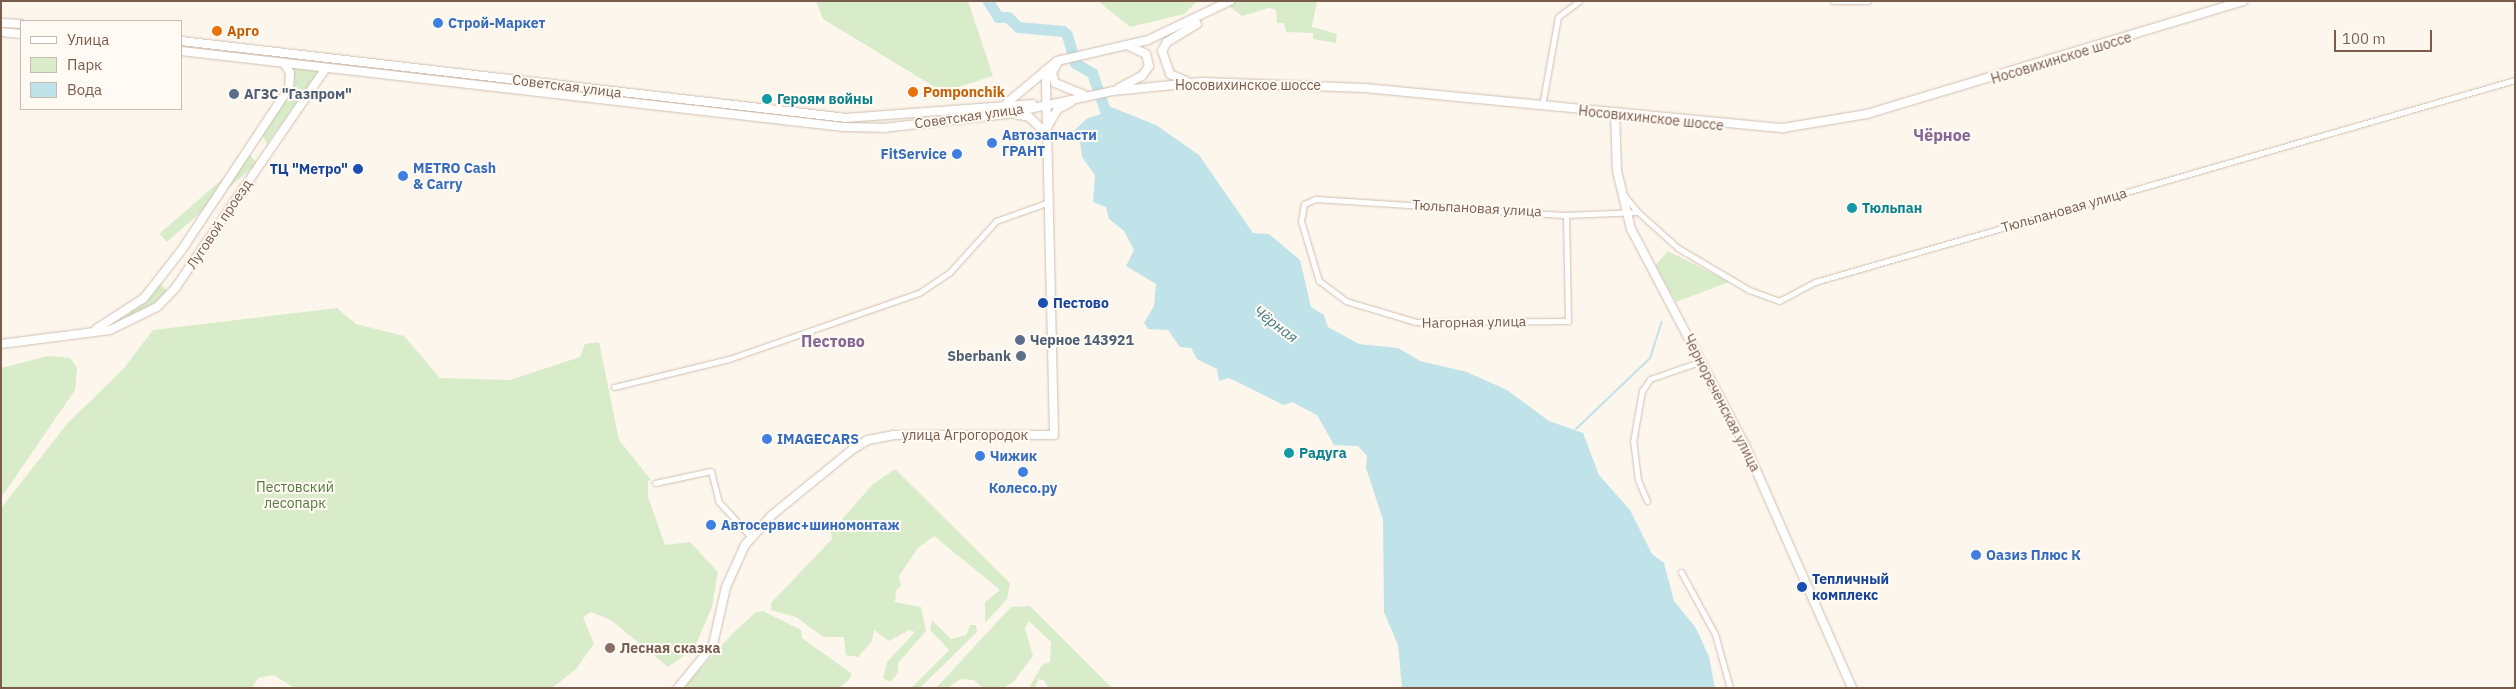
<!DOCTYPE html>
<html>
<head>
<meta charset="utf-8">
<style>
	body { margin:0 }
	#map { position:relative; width:2516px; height:689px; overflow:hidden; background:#fdf6ec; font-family:"IBM Plex Sans",sans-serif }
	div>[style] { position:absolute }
	.green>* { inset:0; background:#d8ecc9; transform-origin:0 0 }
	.water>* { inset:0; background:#bfe3e8 }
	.stream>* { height:2px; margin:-1px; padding:0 1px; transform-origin:1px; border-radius:1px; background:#bfe3e8 }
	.river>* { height:11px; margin:-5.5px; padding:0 5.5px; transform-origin:5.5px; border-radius:5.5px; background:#bfe3e8 }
	.roads { filter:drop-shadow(0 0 1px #d1beb0) drop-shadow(0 0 1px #d1beb0) }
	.street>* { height:5px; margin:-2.5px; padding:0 2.5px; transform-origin:2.5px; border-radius:2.5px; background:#fff }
	.secondary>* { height:8px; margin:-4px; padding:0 4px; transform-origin:4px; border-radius:4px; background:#fff }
	.dots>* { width:14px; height:14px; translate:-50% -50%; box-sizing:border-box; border:2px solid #fffaf3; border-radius:50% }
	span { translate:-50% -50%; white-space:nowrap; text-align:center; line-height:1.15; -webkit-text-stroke:4px #fffaf3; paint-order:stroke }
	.shop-label { font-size:14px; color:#366cbe; font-weight:700 }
	.left { translate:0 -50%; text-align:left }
	.right { translate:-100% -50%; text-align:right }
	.food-label { font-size:14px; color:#c56008; font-weight:700 }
	.street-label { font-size:14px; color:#7a5c4d }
	.service-label { font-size:14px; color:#4e5e75; font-weight:700 }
	.culture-label { font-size:14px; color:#0d838f; font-weight:700 }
	.transit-label { font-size:14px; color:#164399; font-weight:700 }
	.park-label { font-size:14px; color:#537a41 }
	.education-label { font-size:14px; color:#785e54; font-weight:700 }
	.water-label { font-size:15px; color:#437c86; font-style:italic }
	.quarter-label { font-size:16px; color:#846695; font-weight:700 }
	.frame { position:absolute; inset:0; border:2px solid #7a5c4d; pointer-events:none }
	.legend { position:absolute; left:20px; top:20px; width:162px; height:90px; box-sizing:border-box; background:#fffaf3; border:1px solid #cabbb1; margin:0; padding:6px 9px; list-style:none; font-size:15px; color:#7a5c4d }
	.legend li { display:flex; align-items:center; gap:10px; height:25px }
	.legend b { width:25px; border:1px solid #cabbb1 }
	.scale { position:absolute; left:2334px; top:30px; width:98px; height:22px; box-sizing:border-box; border:2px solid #7a5c4d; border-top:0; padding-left:6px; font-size:15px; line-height:18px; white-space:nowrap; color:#7a5c4d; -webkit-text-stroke:4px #fffaf3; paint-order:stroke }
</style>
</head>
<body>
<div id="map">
	<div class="green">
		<div style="clip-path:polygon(816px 1px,968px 1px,993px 76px,943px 92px,823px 19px)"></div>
		<div style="clip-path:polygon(1098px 1px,1198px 1px,1184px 14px,1130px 27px)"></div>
		<div style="clip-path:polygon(1236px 1px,1317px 1px,1312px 27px,1337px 34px,1336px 43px,1313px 39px,1313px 33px,1286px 32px,1284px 23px,1277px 23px,1276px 10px,1269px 8px,1242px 16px,1229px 6px)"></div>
		<div style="clip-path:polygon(293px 68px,319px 71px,267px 144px,262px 134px,295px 84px)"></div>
		<div style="left:250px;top:155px;width:11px;height:120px;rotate:49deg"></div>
		<div style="clip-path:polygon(1668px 251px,1729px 282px,1676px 302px,1655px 266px)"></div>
		<div style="clip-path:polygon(160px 284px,168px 292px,156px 304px,116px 326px)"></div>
		<div style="clip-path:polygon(337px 308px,356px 324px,404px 336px,440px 378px,510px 380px,580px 357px,585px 344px,599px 342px,619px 440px,651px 480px,648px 481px,648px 497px,665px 545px,690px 542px,718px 572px,712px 607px,694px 649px,668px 667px,611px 620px,591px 612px,583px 617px,594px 644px,576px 669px,552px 688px,294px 688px,274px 675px,258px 678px,252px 688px,1px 688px,1px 508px,67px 424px,124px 368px,153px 330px)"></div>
		<div style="clip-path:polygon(48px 356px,70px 358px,77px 368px,75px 390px,1px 498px,1px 368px)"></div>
		<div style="clip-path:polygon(895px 469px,1010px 583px,1007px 599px,985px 623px,985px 602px,1000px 590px,934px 536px,918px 548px,899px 576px,901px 586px,896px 590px,895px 602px,921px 607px,926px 631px,898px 663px,898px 673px,890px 682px,883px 678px,887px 662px,915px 632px,909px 630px,889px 641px,874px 630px,872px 641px,858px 657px,846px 655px,844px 637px,823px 637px,796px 617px,771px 610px,771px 603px,832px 539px,831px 532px,873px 484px)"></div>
		<div style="clip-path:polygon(1030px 606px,1112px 688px,1048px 688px,1044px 680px,1038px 679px,1035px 688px,1029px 688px,1042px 665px,1050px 662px,1051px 642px,1029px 621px,1025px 628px,1033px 656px,1014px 681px,1004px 688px,983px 688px,974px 680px,960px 679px,948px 688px,936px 688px,1011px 607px)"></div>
		<div style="clip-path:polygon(763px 611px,801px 630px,802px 638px,852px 674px,849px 680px,839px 688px,683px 688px,732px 634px,756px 612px)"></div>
		<div style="clip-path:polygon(932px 620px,951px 639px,966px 635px,970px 625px,976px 625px,977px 632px,920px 688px,911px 688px,949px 650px,930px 630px)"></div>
	</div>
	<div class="water">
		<div style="clip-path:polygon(1101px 103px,1156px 125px,1199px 155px,1253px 233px,1269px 234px,1300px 260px,1311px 307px,1324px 315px,1328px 327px,1359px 344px,1398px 348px,1420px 361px,1467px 372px,1507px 390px,1549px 421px,1583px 433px,1599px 475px,1630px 510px,1652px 554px,1664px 563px,1674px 601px,1696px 628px,1709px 657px,1715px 688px,1402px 688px,1398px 645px,1384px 612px,1383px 520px,1366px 468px,1367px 456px,1358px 446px,1334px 445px,1317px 415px,1292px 402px,1284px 405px,1229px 378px,1219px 381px,1217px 369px,1197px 359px,1191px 348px,1180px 347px,1168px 330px,1148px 329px,1144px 323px,1154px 306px,1156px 284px,1126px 266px,1134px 250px,1124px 231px,1109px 219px,1106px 207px,1093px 202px,1095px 175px,1082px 157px,1080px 142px,1073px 140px,1072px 133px,1086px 119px,1101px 114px)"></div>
	</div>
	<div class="stream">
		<div style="left:1576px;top:429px;width:103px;rotate:-43.8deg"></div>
		<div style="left:1650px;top:358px;width:38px;rotate:-72deg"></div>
	</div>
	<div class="river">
		<div style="left:988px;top:1px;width:19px;rotate:58deg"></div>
		<div style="left:998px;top:17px;width:10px"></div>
		<div style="left:1008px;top:17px;width:14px;rotate:45deg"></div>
		<div style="left:1018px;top:27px;width:45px;rotate:5.1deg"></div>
		<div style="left:1063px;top:31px;width:6px;rotate:45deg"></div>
		<div style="left:1067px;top:35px;width:29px;rotate:74deg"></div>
		<div style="left:1075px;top:63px;width:20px;rotate:30deg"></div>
		<div style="left:1092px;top:73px;width:46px;rotate:70.8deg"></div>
	</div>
	<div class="roads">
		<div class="street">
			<div style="left:1833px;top:1px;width:35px"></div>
			<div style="left:1542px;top:106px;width:90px;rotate:-79.8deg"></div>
			<div style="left:1558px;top:17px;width:26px;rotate:-37deg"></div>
			<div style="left:1624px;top:195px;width:22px;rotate:51deg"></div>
			<div style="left:1566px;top:215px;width:106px;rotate:88.9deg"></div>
			<div style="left:1568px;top:321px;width:152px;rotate:179.6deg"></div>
			<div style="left:1416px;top:322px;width:73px;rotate:-163.3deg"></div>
			<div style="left:1346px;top:301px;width:34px;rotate:-143deg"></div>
			<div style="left:1319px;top:281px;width:63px;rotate:-106.7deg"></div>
			<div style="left:1301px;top:221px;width:17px;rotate:-80deg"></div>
			<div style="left:1304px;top:204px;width:13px;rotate:-23deg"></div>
			<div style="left:1316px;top:199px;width:251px;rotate:3.7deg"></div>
			<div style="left:1566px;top:215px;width:72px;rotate:-2.4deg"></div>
			<div style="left:1638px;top:212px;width:54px;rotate:42deg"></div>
			<div style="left:1678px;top:248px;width:82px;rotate:30.6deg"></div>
			<div style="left:1749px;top:290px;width:32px;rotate:20deg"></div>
			<div style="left:1779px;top:301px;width:41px;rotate:-27.8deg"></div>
			<div style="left:1815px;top:282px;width:729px;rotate:-16.1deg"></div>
			<div style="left:614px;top:387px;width:118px;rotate:-13.7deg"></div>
			<div style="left:729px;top:359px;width:201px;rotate:-19.2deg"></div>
			<div style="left:919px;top:293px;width:36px;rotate:-34deg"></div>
			<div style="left:949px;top:273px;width:70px;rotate:-47.9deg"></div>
			<div style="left:996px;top:221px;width:56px;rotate:-19.7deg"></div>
			<div style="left:655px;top:483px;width:57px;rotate:-12.1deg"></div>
			<div style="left:711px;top:471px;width:32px;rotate:76deg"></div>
			<div style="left:719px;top:502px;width:47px;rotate:47.6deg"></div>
			<div style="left:1647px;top:501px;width:23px;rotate:-113deg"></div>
			<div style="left:1638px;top:480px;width:38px;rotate:-97deg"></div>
			<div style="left:1633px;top:442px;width:52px;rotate:-80deg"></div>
			<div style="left:1642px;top:391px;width:14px;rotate:-56deg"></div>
			<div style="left:1650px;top:379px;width:55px;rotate:-19.1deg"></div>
			<div style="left:1681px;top:572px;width:71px;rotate:61.3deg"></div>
			<div style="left:1715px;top:634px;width:56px;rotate:74.5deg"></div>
		</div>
		<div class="secondary">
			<div style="left:1px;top:23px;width:20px;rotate:3deg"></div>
			<div style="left:1px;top:32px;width:20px;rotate:6deg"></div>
			<div style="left:181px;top:41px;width:669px;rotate:6.6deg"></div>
			<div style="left:846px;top:118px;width:187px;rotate:-4.3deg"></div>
			<div style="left:181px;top:51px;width:667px;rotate:6.54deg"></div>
			<div style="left:844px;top:127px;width:39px;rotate:1deg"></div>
			<div style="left:883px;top:128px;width:124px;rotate:-6.5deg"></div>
			<div style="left:1006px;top:114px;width:109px;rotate:-12.1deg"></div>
			<div style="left:1113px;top:91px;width:89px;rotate:-5.8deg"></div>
			<div style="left:1202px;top:82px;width:163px;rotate:2.1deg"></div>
			<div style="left:1365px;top:88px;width:420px;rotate:5.5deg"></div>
			<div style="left:1783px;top:128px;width:85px;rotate:-9.5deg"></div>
			<div style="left:1867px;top:114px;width:393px;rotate:-16.7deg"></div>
			<div style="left:1058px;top:62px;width:13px;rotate:119deg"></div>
			<div style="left:1052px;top:73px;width:10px;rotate:73deg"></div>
			<div style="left:1055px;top:83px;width:31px;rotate:22deg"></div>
			<div style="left:1186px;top:81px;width:17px;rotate:-156deg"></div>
			<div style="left:1170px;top:74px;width:24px;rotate:-109deg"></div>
			<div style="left:1162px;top:51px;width:10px;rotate:-61deg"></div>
			<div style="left:1167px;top:42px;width:35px;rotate:-31deg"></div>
			<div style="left:1119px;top:88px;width:26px;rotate:-28deg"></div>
			<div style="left:1142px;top:76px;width:12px;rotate:-55deg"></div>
			<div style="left:1149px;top:66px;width:12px;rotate:-104deg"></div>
			<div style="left:1146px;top:54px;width:21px;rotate:-155deg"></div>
			<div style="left:1007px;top:103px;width:65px;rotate:-40deg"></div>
			<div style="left:1057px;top:61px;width:93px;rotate:-13deg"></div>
			<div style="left:1148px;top:40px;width:91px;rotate:-25.4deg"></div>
			<div style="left:1014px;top:114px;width:15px;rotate:11deg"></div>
			<div style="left:1029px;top:117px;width:22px;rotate:43deg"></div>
			<div style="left:1615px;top:114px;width:57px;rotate:88deg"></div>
			<div style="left:1617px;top:171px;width:60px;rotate:76.4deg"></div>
			<div style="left:1631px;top:229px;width:244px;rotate:62.2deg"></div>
			<div style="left:1745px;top:445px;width:266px;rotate:66.2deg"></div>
			<div style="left:1047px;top:127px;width:21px;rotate:-59deg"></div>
			<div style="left:1058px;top:109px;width:15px;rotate:-28deg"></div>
			<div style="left:96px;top:329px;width:57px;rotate:-32.9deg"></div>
			<div style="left:144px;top:298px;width:60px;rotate:-51.8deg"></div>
			<div style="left:181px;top:251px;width:196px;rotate:-56.5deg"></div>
			<div style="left:289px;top:88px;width:15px;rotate:-86deg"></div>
			<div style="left:290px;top:73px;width:12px;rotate:-121deg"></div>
			<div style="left:1px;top:344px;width:110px;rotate:-7.3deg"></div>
			<div style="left:110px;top:330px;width:52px;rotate:-26.1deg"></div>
			<div style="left:157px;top:307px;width:28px;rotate:-46deg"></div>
			<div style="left:176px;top:287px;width:265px;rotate:-55.6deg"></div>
			<div style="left:678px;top:688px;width:55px;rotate:-50.9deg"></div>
			<div style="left:713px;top:645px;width:59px;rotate:-77.4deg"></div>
			<div style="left:726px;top:587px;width:46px;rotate:-65.7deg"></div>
			<div style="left:745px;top:545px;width:40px;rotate:-48deg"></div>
			<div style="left:772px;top:515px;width:104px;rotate:-39.2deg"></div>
			<div style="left:853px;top:449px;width:17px;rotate:-31deg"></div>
			<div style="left:868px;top:440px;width:25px;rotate:-11deg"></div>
			<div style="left:893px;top:435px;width:161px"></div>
			<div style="left:1054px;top:435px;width:365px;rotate:-91.3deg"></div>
		</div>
	</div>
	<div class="dots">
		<div style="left:438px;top:23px;background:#3f7fe0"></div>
		<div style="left:217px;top:31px;background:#e8710a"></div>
		<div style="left:913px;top:92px;background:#e8710a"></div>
		<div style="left:234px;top:94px;background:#5c6f8a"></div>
		<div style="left:767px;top:99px;background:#0f9aa8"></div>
		<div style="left:992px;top:143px;background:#3f7fe0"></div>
		<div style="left:957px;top:154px;background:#3f7fe0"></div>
		<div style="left:358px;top:169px;background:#1a4fb4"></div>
		<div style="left:403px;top:176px;background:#3f7fe0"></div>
		<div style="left:1852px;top:208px;background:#0f9aa8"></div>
		<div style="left:1043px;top:303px;background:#1a4fb4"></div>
		<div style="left:1020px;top:340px;background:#5c6f8a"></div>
		<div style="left:1021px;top:356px;background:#5c6f8a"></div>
		<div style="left:767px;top:439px;background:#3f7fe0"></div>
		<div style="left:1289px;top:453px;background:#0f9aa8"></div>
		<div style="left:980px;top:456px;background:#3f7fe0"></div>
		<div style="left:1023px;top:472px;background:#3f7fe0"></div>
		<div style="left:711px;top:525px;background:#3f7fe0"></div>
		<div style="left:1976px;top:555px;background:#3f7fe0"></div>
		<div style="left:1802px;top:587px;background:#1a4fb4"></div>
		<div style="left:610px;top:648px;background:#8d6e63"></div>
	</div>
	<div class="shop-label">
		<span class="left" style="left:448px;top:23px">Строй-Маркет</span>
		<span class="left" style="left:1002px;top:143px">Автозапчасти<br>ГРАНТ</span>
		<span class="right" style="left:947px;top:154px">FitService</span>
		<span class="left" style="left:413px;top:176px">METRO Cash<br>&amp; Carry</span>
		<span class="left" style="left:777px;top:439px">IMAGECARS</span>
		<span class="left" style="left:990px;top:456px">Чижик</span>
		<span style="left:1023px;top:488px">Колесо.ру</span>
		<span class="left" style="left:721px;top:525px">Автосервис+шиномонтаж</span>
		<span class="left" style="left:1986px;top:555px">Оазиз Плюс К</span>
	</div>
	<div class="food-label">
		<span class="left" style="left:227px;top:31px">Арго</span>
		<span class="left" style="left:923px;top:92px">Pomponchik</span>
	</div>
	<div class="street-label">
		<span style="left:2061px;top:58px;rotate:-17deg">Носовихинское шоссе</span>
		<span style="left:1248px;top:85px">Носовихинское шоссе</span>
		<span style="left:567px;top:86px;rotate:7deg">Советская улица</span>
		<span style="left:969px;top:116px;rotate:-8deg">Советская улица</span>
		<span style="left:1651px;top:118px;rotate:6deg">Носовихинское шоссе</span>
		<span style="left:1477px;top:208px;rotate:3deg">Тюльпановая улица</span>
		<span style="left:2064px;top:210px;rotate:-16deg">Тюльпановая улица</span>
		<span style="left:219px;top:224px;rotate:-56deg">Луговой проезд</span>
		<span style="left:1474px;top:322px;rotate:-1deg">Нагорная улица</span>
		<span style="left:1722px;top:403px;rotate:63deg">Чернореченская улица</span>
		<span style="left:965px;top:435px">улица Агрогородок</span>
	</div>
	<div class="service-label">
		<span class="left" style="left:244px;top:94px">АГЗС "Газпром"</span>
		<span class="left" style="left:1030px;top:340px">Черное 143921</span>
		<span class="right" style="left:1011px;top:356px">Sberbank</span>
	</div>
	<div class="culture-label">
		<span class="left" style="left:777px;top:99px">Героям войны</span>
		<span class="left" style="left:1862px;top:208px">Тюльпан</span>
		<span class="left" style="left:1299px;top:453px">Радуга</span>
	</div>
	<div class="transit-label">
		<span class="right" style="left:348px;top:169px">ТЦ "Метро"</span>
		<span class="left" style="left:1053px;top:303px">Пестово</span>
		<span class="left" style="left:1812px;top:587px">Тепличный<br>комплекс</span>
	</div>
	<div class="park-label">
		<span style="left:295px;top:495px">Пестовский<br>лесопарк</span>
	</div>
	<div class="education-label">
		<span class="left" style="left:620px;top:648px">Лесная сказка</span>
	</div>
	<div class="water-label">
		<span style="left:1276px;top:324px;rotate:37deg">Чёрная</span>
	</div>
	<div class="quarter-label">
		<span style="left:1942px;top:135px">Чёрное</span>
		<span style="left:833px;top:341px">Пестово</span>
	</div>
	<div class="frame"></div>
	<ul class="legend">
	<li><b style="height:6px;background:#fff"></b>Улица</li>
	<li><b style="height:14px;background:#d8ecc9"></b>Парк</li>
	<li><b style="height:14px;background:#bfe3e8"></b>Вода</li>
	</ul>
	<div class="scale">100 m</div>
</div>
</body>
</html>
